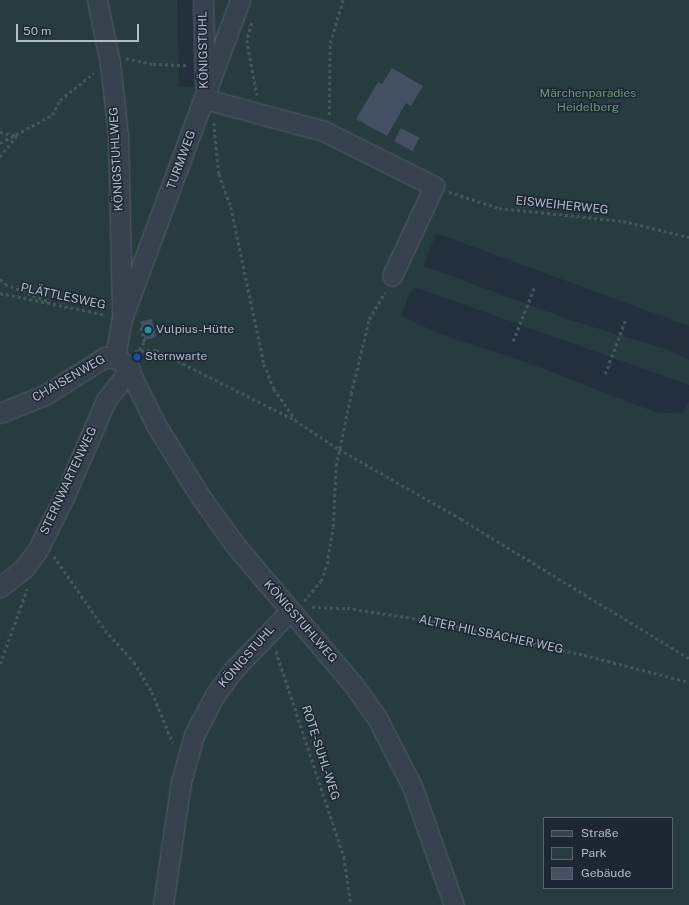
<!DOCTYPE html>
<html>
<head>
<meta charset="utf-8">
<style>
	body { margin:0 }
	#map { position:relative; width:689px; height:905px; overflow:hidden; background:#242f3e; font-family:"Public Sans",sans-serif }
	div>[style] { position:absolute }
	.green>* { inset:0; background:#263c3f }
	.building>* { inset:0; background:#455162; transform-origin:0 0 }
	.path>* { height:2.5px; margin-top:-1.25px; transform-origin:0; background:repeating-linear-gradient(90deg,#44595c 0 3px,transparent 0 6px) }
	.roads { filter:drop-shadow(0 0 1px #565f6c) drop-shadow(0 0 1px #565f6c) }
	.minor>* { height:19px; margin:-9.5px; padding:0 9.5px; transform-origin:9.5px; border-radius:9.5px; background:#38414e }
	.dots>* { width:11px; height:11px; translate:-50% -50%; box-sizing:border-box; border:2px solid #1d2633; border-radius:50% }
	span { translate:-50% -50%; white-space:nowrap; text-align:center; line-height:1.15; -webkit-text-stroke:3px #1d2633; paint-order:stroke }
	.street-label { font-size:12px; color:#b4bcc9 }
	.park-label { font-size:12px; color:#6b9a76 }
	.poi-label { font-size:12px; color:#b4bcc9 }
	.left { translate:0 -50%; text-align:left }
	.legend { position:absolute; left:543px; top:817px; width:130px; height:72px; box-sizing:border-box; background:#1d2633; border:1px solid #59626f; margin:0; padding:5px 7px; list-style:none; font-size:12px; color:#b4bcc9 }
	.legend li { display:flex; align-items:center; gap:8px; height:20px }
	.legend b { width:20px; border:1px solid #59626f }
	.scale { position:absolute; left:16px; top:24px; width:123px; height:18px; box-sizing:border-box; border:2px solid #b4bcc9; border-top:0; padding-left:5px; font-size:12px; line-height:14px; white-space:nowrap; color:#b4bcc9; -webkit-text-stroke:3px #1d2633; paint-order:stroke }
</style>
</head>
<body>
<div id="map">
	<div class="green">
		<div style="clip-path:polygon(evenodd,0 0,177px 0,179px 87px,197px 87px,196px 0,689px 0,689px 326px,436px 233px,424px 266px,573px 321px,669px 350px,689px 360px,689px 385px,415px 287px,409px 295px,401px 316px,443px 335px,528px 363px,655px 412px,682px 414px,689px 401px,689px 905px,0 905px,0 0,544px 818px,672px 818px,672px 888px,544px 888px,544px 818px)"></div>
	</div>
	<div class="building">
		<div style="clip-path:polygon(392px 68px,423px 86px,411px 106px,406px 103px,387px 136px,356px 119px,378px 82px,382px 84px)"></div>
		<div style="left:401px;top:128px;width:21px;height:15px;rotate:28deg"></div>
		<div style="left:152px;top:319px;width:19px;height:12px;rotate:78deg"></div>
	</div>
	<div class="path">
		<div style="left:252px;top:23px;width:18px;rotate:106deg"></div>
		<div style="left:247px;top:40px;width:56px;rotate:79.7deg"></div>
		<div style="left:126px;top:58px;width:28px;rotate:13deg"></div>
		<div style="left:153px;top:64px;width:35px;rotate:2deg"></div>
		<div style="left:329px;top:115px;width:72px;rotate:-89.2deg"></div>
		<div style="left:330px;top:43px;width:45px;rotate:-73.2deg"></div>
		<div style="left:214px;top:123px;width:51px;rotate:84.4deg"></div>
		<div style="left:219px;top:174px;width:35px;rotate:70deg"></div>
		<div style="left:231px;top:207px;width:160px;rotate:78.1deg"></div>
		<div style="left:264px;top:364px;width:27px;rotate:68deg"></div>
		<div style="left:274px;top:389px;width:37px;rotate:55deg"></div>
		<div style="left:0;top:132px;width:17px;rotate:13deg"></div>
		<div style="left:17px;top:136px;width:27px;rotate:129deg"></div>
		<div style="left:0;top:143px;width:59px;rotate:-28.3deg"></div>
		<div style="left:52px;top:115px;width:17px;rotate:-62deg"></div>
		<div style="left:60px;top:100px;width:43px;rotate:-38.5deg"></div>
		<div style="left:449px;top:192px;width:52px;rotate:17.7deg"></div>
		<div style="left:499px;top:208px;width:125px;rotate:6deg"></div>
		<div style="left:623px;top:221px;width:68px;rotate:13.6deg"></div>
		<div style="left:0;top:279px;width:7px;rotate:45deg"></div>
		<div style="left:5px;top:284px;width:49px;rotate:21.4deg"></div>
		<div style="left:0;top:293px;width:108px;rotate:11.7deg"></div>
		<div style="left:513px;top:341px;width:57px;rotate:-68.4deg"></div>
		<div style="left:139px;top:350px;width:9px;rotate:-58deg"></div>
		<div style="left:144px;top:342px;width:17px;rotate:-103deg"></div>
		<div style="left:135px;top:351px;width:21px;rotate:-3deg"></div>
		<div style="left:156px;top:350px;width:156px;rotate:26.7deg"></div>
		<div style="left:295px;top:420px;width:53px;rotate:33.4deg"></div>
		<div style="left:339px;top:449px;width:141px;rotate:29.8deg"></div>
		<div style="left:461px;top:519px;width:267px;rotate:31.4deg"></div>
		<div style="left:605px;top:374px;width:57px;rotate:-69.3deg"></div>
		<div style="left:54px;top:556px;width:90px;rotate:55.4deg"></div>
		<div style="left:105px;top:630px;width:43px;rotate:47.8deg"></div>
		<div style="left:134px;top:662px;width:35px;rotate:59deg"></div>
		<div style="left:152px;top:692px;width:55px;rotate:67.6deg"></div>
		<div style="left:304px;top:601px;width:26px;rotate:-50deg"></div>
		<div style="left:321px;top:581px;width:18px;rotate:-71deg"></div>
		<div style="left:327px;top:564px;width:37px;rotate:-81deg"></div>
		<div style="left:333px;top:527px;width:61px;rotate:-87.2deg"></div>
		<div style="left:336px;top:466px;width:74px;rotate:-78.2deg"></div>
		<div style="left:351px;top:394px;width:77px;rotate:-76.5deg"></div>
		<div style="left:369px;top:319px;width:31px;rotate:-59deg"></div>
		<div style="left:312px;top:607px;width:35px;rotate:2deg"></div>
		<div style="left:347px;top:608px;width:87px;rotate:8.6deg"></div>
		<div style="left:433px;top:621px;width:155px;rotate:12.7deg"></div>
		<div style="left:584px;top:655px;width:108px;rotate:14.4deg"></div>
		<div style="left:276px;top:651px;width:217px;rotate:71.7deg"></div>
		<div style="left:344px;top:857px;width:49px;rotate:81.7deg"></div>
		<div style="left:0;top:664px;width:80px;rotate:-70.2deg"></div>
	</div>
	<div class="roads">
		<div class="minor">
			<div style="left:97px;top:0;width:64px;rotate:78.3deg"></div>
			<div style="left:110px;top:63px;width:72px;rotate:83.7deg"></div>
			<div style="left:118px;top:135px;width:177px;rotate:88.7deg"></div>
			<div style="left:203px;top:0;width:84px;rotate:88.6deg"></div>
			<div style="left:205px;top:99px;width:123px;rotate:15.1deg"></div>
			<div style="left:324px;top:131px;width:123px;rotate:26.6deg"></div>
			<div style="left:434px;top:186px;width:99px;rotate:115deg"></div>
			<div style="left:115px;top:357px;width:39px;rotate:-80deg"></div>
			<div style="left:122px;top:319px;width:340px;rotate:-69.7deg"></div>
			<div style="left:0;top:413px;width:48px;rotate:-21.8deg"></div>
			<div style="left:45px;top:395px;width:71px;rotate:-32.3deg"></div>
			<div style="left:105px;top:357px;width:13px;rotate:9deg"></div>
			<div style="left:118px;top:359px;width:11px;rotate:38deg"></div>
			<div style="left:127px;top:366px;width:66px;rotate:63.8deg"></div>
			<div style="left:156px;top:425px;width:84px;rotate:58.2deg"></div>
			<div style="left:200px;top:496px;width:60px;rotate:54.5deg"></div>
			<div style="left:235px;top:545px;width:182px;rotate:49.7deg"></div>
			<div style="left:353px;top:684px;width:42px;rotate:54.8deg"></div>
			<div style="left:377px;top:718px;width:76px;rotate:62.8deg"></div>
			<div style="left:412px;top:786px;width:126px;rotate:70.6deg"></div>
			<div style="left:0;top:587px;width:31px;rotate:-38deg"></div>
			<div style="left:24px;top:568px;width:21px;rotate:-53deg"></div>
			<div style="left:37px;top:551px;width:63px;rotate:-63.4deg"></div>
			<div style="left:65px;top:495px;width:103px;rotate:-66.7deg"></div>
			<div style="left:106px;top:400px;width:39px;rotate:-52deg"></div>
			<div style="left:163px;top:905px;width:124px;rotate:-81.7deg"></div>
			<div style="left:181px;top:782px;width:49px;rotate:-74.5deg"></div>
			<div style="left:194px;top:735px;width:45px;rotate:-62.3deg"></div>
			<div style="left:215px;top:695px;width:32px;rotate:-54deg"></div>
			<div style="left:234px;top:669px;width:81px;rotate:-46deg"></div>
		</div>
	</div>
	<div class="dots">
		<div style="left:148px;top:330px;background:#0f9aa8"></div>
		<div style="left:137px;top:357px;background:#1a4fb4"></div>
	</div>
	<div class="street-label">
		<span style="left:204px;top:50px;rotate:-91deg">KÖNIGSTUHL</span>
		<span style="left:117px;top:159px;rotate:-93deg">KÖNIGSTUHLWEG</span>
		<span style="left:182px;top:160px;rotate:-70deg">TURMWEG</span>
		<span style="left:562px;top:206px;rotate:6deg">EISWEIHERWEG</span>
		<span style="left:63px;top:297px;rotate:12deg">PLÄTTLESWEG</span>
		<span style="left:69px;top:379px;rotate:-30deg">CHAISENWEG</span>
		<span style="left:69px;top:481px;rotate:-65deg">STERNWARTENWEG</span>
		<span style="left:300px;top:622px;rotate:49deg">KÖNIGSTUHLWEG</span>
		<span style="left:491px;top:635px;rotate:12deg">ALTER HILSBACHER WEG</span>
		<span style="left:247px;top:657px;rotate:-49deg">KÖNIGSTUHL</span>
		<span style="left:320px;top:753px;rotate:72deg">ROTE-SUHL-WEG</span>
	</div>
	<div class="park-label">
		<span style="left:588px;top:101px">Märchenparadies<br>Heidelberg</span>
	</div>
	<div class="poi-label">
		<span class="left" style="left:156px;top:330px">Vulpius-Hütte</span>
		<span class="left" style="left:145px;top:357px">Sternwarte</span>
	</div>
	<ul class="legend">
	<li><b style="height:5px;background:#38414e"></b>Straße</li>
	<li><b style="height:11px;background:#263c3f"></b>Park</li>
	<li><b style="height:11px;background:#455162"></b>Gebäude</li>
	</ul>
	<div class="scale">50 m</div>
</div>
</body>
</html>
